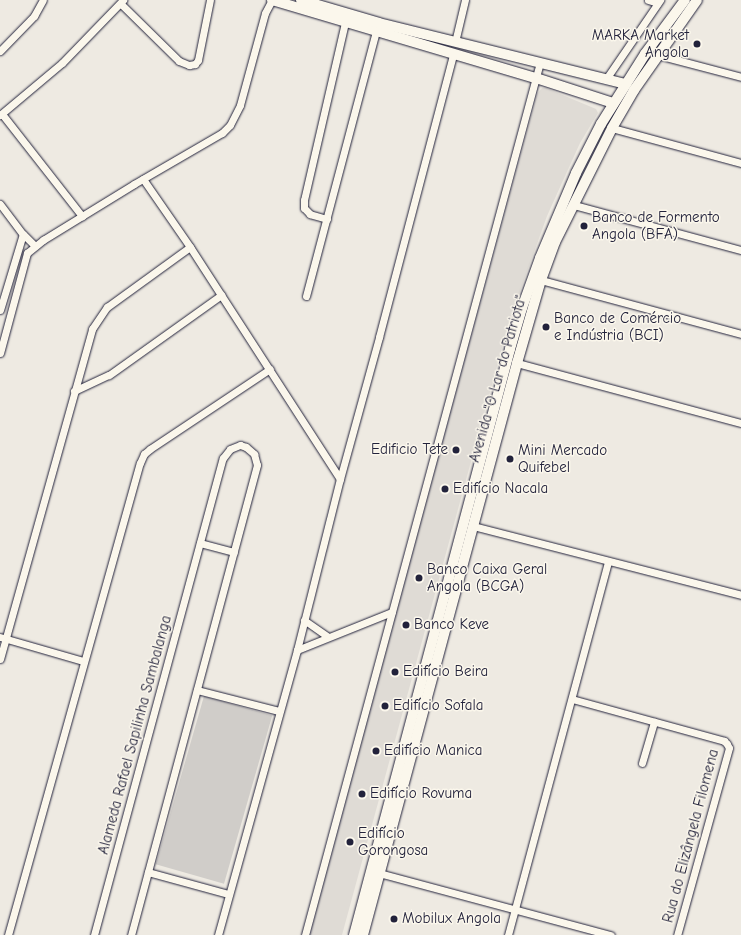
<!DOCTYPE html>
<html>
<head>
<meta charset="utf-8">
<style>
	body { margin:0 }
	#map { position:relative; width:741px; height:935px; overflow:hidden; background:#eeeae2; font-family:"Comic Neue",sans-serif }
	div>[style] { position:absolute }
	.built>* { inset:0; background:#dfdbd5 }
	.green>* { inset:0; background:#d0cdc9; transform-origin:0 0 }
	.roads { filter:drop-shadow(0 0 1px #22223b) drop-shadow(0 0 1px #22223b) }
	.street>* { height:7px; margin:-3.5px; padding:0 3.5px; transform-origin:3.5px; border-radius:3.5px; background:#fbf7ec }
	.secondary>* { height:10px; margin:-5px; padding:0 5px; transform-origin:5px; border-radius:5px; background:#fbf7ec }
	.dots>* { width:11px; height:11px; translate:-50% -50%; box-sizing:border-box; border:2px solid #fbf7ec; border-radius:50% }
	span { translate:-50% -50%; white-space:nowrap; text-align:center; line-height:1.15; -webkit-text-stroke:3px #fbf7ec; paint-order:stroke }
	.poi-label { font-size:15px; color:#22223b }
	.right { translate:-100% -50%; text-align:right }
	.left { translate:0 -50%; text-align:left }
	.street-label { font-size:15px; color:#22223b }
</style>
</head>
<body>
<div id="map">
	<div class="built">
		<div style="clip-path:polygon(542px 88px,546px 88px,596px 109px,598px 113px,580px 143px,547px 216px,509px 322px,342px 935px,308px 935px,537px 94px)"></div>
	</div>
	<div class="green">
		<div style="left:204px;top:696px;width:71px;height:175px;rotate:16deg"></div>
	</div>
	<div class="roads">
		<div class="street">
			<div style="left:648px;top:0;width:10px;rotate:17deg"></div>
			<div style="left:121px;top:4px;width:81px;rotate:44.5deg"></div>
			<div style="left:179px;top:61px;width:11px;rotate:22deg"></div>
			<div style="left:189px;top:65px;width:6px;rotate:-9deg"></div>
			<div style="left:195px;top:64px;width:5px;rotate:-53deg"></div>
			<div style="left:198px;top:60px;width:61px;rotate:-78.7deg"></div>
			<div style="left:455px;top:42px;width:43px;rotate:-76.6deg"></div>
			<div style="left:0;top:51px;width:49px;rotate:-45.8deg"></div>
			<div style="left:34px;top:16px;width:18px;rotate:-61deg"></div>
			<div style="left:658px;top:55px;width:86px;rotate:14.8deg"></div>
			<div style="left:606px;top:79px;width:96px;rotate:-55.6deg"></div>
			<div style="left:2px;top:114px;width:130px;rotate:51.9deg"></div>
			<div style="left:0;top:115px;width:81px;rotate:-40deg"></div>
			<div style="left:62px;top:63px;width:88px;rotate:-45.9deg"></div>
			<div style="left:612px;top:128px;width:134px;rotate:15.2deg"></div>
			<div style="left:143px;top:179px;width:83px;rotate:55.3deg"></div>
			<div style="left:190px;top:247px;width:276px;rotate:57.1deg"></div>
			<div style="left:0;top:204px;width:38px;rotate:53deg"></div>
			<div style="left:23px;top:234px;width:17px;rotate:45deg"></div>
			<div style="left:574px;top:205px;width:173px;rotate:15.1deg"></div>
			<div style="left:327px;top:219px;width:18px;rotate:-164deg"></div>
			<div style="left:310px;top:214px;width:8px;rotate:-135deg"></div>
			<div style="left:304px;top:208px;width:8px;rotate:-90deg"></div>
			<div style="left:304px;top:200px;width:183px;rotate:-77deg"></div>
			<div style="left:541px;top:280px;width:207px;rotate:15.1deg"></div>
			<div style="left:306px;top:296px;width:274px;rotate:-75.2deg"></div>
			<div style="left:0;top:310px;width:79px;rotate:-73.2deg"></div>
			<div style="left:0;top:353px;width:104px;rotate:-74.9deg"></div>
			<div style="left:27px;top:253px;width:21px;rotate:-39deg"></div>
			<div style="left:43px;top:240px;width:107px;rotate:-31.6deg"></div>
			<div style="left:134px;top:184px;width:102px;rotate:-30.1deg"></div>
			<div style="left:222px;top:133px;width:11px;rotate:-45deg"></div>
			<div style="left:230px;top:125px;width:22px;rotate:-63deg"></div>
			<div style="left:240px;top:105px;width:95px;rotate:-74.8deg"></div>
			<div style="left:265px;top:13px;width:15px;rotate:-62deg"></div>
			<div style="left:517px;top:363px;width:232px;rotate:15deg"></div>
			<div style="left:74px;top:391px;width:38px;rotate:-25deg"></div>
			<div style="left:109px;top:375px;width:138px;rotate:-35.5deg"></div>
			<div style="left:473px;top:526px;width:277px;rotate:14.4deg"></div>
			<div style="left:200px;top:543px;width:35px;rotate:15deg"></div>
			<div style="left:304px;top:620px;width:29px;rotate:35deg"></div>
			<div style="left:0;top:637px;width:86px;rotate:16.1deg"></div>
			<div style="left:297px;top:650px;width:102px;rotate:-21.8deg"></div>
			<div style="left:0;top:659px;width:343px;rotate:-74.4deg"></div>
			<div style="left:92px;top:329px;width:27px;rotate:-56deg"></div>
			<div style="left:107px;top:307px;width:102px;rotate:-35.9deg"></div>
			<div style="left:197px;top:690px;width:85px;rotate:14.4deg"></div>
			<div style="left:572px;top:699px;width:158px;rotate:15.4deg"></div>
			<div style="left:724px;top:741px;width:4px;rotate:45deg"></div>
			<div style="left:727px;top:744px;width:4px;rotate:63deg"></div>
			<div style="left:729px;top:748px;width:194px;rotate:105.5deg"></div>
			<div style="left:642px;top:763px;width:43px;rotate:-73.7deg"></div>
			<div style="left:148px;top:872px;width:83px;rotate:15.4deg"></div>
			<div style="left:379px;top:873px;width:240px;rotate:15deg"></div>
			<div style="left:8px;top:935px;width:490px;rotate:-74.4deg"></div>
			<div style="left:140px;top:463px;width:10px;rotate:-66deg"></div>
			<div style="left:144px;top:454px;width:8px;rotate:-40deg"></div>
			<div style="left:150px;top:449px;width:144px;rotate:-33.7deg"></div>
			<div style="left:94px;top:935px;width:494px;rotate:-74.9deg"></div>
			<div style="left:223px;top:458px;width:11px;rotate:-52deg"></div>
			<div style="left:230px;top:449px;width:11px;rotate:-22deg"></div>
			<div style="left:240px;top:445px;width:6px;rotate:18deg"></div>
			<div style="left:246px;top:447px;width:11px;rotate:41deg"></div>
			<div style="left:254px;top:454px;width:11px;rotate:75deg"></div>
			<div style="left:257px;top:465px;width:487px;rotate:105deg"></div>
			<div style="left:218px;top:935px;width:296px;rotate:-74.5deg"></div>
			<div style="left:297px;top:650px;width:176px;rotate:-75.9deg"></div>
			<div style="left:340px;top:479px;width:147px;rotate:-74.6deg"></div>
			<div style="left:379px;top:337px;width:293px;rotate:-75.3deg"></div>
			<div style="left:305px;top:935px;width:904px;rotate:-74.93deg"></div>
			<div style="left:508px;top:935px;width:387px;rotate:-75deg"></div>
		</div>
		<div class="secondary">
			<div style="left:272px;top:0;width:275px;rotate:16.5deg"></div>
			<div style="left:536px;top:78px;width:81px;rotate:18deg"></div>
			<div style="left:301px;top:0;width:81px;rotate:16.4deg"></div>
			<div style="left:379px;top:23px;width:254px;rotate:13.9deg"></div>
			<div style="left:354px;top:935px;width:606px;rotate:-75.09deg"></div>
			<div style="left:510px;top:349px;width:43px;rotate:-73.7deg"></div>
			<div style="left:522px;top:308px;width:53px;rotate:-70.2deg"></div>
			<div style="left:540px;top:258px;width:92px;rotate:-67deg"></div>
			<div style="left:576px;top:173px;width:55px;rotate:-63deg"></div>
			<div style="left:601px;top:124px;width:83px;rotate:-57.8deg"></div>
			<div style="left:645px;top:54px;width:67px;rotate:-53.5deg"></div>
			<div style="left:363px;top:935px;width:592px;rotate:-74.93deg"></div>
			<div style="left:517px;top:363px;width:86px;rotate:-73.9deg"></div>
			<div style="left:541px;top:280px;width:40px;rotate:-69.8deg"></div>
			<div style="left:555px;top:242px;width:127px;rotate:-63.4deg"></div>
			<div style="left:612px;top:128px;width:44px;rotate:-59.9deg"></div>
			<div style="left:634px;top:90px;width:110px;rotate:-55deg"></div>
		</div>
	</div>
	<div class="dots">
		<div style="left:697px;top:44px;background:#22223b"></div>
		<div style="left:584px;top:226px;background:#22223b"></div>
		<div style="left:546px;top:327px;background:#22223b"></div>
		<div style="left:456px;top:450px;background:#22223b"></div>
		<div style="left:510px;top:459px;background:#22223b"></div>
		<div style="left:445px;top:489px;background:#22223b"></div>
		<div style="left:419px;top:578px;background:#22223b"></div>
		<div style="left:406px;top:625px;background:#22223b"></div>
		<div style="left:395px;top:672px;background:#22223b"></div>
		<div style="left:385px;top:706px;background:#22223b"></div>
		<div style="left:376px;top:751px;background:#22223b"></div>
		<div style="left:362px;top:794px;background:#22223b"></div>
		<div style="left:350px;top:842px;background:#22223b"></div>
		<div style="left:394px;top:919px;background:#22223b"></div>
	</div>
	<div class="poi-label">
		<span class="right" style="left:689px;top:44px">MARKA Market<br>Angola</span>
		<span class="left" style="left:592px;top:226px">Banco de Formento<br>Angola (BFA)</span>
		<span class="left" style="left:554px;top:327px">Banco de Comércio<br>e Indústria (BCI)</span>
		<span class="right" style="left:448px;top:450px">Edificio Tete</span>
		<span class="left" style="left:518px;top:459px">Mini Mercado<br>Quifebel</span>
		<span class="left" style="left:453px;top:489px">Edifício Nacala</span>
		<span class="left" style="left:427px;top:578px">Banco Caixa Geral<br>Angola (BCGA)</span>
		<span class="left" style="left:414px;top:625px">Banco Keve</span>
		<span class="left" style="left:403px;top:672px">Edifício Beira</span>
		<span class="left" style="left:393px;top:706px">Edifício Sofala</span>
		<span class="left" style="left:384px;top:751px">Edifício Manica</span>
		<span class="left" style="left:370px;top:794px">Edifício Rovuma</span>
		<span class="left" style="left:358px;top:842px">Edifício<br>Gorongosa</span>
		<span class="left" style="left:402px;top:919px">Mobilux Angola</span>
	</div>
	<div class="street-label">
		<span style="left:498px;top:379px;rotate:-74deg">Avenida "O Lar do Patriota"</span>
		<span style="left:135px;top:735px;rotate:-75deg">Alameda Rafael Sapilinha Sambalanga</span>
		<span style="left:691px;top:836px;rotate:-75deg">Rua do Elizângela Filomena</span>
	</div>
</div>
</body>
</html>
